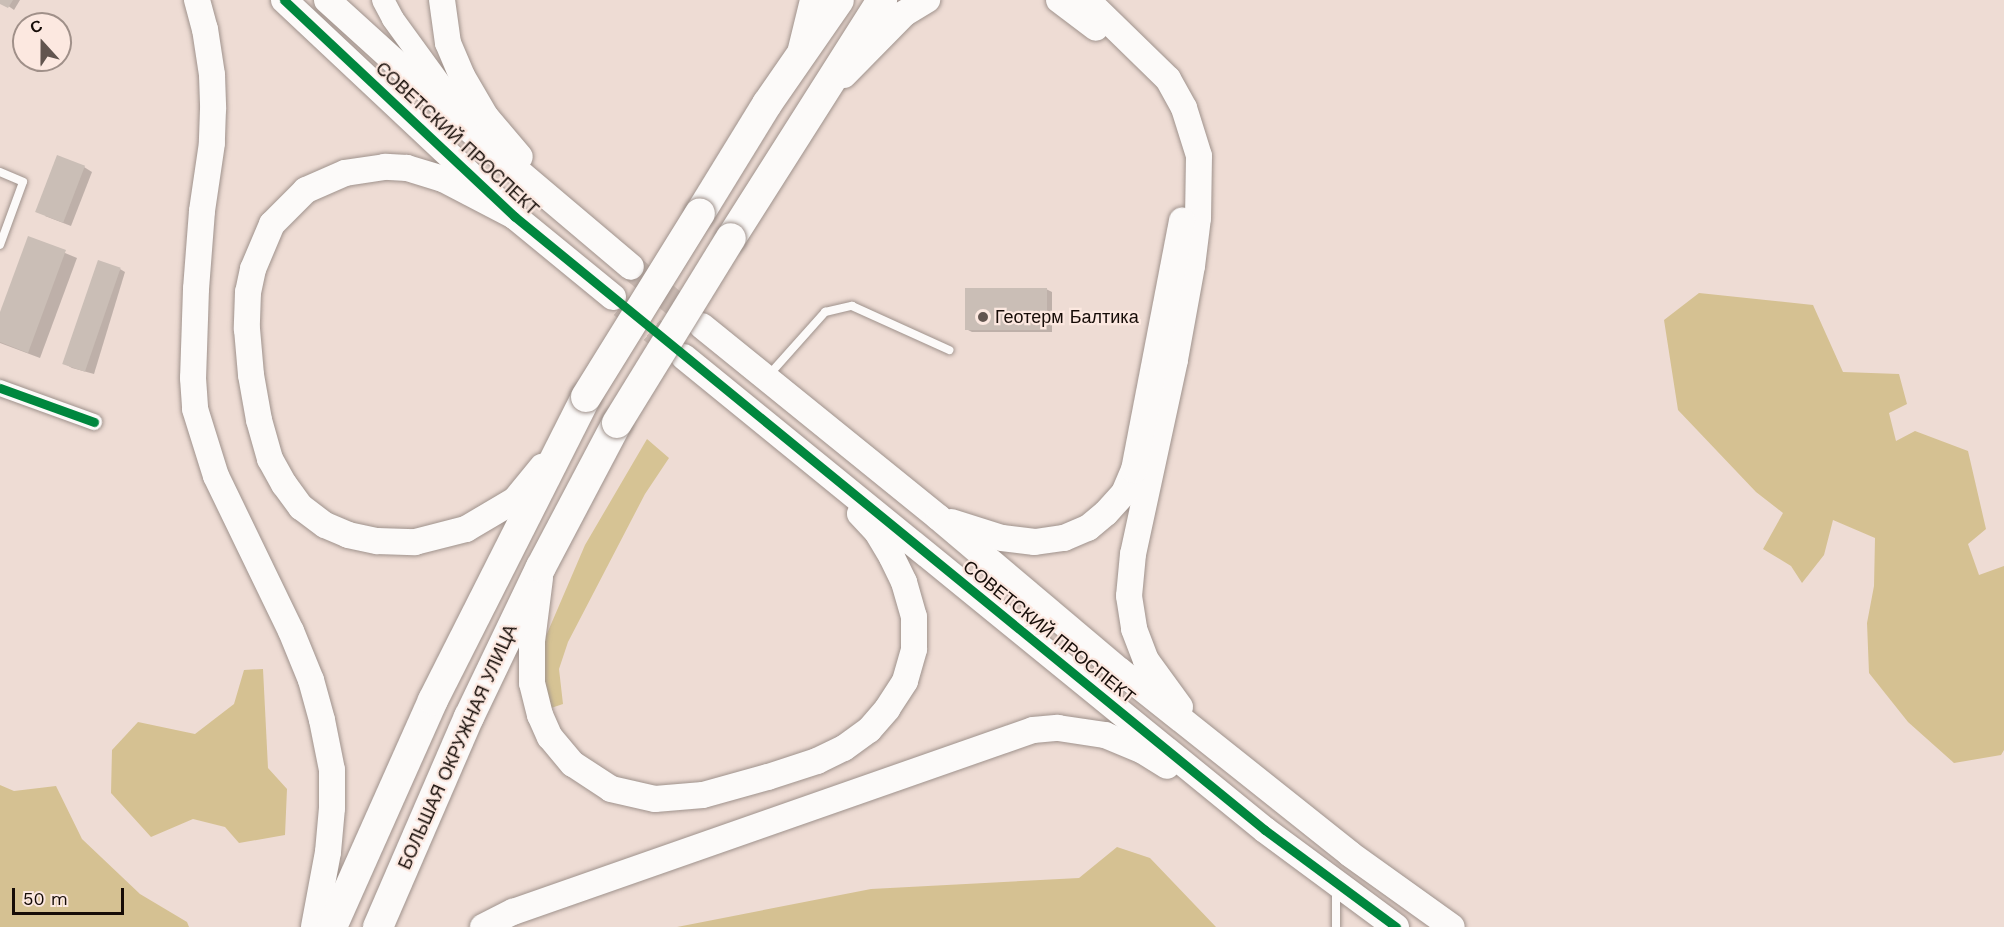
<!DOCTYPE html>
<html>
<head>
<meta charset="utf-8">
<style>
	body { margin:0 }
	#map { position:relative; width:2004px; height:927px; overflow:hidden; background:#eedcd4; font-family:"Work Sans",sans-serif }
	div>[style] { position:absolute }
	.green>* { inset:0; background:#d6c394 }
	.forest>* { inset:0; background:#d5c192 }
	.shadow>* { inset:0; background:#0003 }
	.building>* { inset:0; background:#cabeb6; transform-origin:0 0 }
	.primary-tunnel>* { height:26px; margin-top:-13px; transform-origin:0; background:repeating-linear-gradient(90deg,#cebdb5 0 26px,transparent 0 39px) }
	.roads { filter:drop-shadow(0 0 2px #9f928c) drop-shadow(0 0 2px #9f928c) }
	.lane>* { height:8px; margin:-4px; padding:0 4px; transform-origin:4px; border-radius:4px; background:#fcfaf9 }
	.street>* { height:16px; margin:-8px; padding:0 8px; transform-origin:8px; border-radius:8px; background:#fcfaf9 }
	.secondary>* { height:22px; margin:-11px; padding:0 11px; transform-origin:11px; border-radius:11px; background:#fcfaf9 }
	.primary>* { height:26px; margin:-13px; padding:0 13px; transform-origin:13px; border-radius:13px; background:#fcfaf9 }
	.highway>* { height:30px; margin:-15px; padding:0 15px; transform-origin:15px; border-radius:15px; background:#fcfaf9 }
	.bridges { filter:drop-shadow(0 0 2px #9f928c) drop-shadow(0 0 2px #9f928c) }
	.highway-bridge>* { height:30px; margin:-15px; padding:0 15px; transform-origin:15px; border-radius:15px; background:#fcfaf9 }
	.cycleway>* { height:9px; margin:-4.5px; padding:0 4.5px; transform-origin:4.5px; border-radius:4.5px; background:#00873e }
	.dots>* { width:16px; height:16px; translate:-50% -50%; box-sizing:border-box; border:3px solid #fce8e0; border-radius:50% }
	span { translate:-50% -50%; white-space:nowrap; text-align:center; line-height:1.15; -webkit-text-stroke:4.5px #fce8e0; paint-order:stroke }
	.street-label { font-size:18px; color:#160c07 }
	.poi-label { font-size:18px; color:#160c07 }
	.left { translate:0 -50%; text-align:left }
	.north { position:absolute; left:12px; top:12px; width:60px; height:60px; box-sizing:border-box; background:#fce8e0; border:2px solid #a09089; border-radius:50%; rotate:339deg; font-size:16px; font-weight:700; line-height:24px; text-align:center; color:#160c07 }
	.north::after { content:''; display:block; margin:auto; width:21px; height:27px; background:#62554f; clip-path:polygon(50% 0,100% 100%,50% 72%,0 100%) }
	.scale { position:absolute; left:12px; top:888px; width:112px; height:27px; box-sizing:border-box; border:3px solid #160c07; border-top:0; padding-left:8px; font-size:18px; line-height:21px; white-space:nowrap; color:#160c07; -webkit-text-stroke:4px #fce8e0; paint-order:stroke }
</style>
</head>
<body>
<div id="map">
	<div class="green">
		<div style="clip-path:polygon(647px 439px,669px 458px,645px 494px,568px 642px,559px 669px,563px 704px,545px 710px,539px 674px,546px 636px,585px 545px)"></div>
	</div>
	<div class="forest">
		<div style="clip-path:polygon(1699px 293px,1813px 305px,1843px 372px,1899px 374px,1907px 404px,1889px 413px,1896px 441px,1915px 431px,1968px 451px,1986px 529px,1968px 544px,1979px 575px,2004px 566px,2004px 750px,2001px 755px,1954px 763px,1908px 722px,1869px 673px,1867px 623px,1874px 586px,1875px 538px,1833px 520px,1824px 555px,1802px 583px,1791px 566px,1763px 549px,1783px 513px,1756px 492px,1678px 410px,1664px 320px)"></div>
		<div style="clip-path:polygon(263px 669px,268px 768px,287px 789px,285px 835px,239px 843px,225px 827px,193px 819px,151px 837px,111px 793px,112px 750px,138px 722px,195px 734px,234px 704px,244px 670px)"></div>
		<div style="clip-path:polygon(0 785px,14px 791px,56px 786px,82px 839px,140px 894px,187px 922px,189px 927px,0 927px)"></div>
		<div style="clip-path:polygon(1117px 847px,1150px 858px,1216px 927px,677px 927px,871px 889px,1079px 878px)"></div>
	</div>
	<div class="shadow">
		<div style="clip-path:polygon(0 0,20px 0,14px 10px)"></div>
		<div style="clip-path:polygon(84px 167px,92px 172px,71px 226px,45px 216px)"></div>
		<div style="clip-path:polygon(29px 238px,77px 258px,40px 358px,0 343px,0 316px)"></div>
		<div style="clip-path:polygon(120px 269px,125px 272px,94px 374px,72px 368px,67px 365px)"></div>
		<div style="clip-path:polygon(1046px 289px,1052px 292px,1052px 332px,972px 332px,966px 329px)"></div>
	</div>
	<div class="building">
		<div style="clip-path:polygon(0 0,13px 0,8px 8px,0 4px)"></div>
		<div style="left:57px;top:155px;width:30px;height:61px;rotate:21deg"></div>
		<div style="clip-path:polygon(28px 236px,66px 250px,28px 353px,0 342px,0 312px)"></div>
		<div style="left:98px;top:260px;width:24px;height:110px;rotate:19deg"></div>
		<div style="left:965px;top:288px;width:82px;height:42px"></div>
	</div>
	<div class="primary-tunnel">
		<div style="left:631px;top:267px;width:89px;rotate:40deg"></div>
		<div style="left:622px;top:305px;width:78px;rotate:39.8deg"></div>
	</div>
	<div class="roads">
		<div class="lane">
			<div style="left:0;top:172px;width:25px;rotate:23deg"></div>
			<div style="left:23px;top:182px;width:67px;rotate:110.1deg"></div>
			<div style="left:768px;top:376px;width:86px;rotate:-48.3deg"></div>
			<div style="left:825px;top:312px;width:28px;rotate:-13deg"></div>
			<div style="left:852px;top:306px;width:107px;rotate:24.4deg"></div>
			<div style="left:1336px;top:889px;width:38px;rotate:90deg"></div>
		</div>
		<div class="street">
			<div style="left:0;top:388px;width:100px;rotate:19.9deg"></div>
		</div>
		<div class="secondary">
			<div style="left:383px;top:0;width:21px;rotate:62deg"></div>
			<div style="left:393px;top:19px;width:109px;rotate:54deg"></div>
		</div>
		<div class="primary">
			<div style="left:197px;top:0;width:30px;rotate:75deg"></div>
			<div style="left:205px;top:29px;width:47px;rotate:81.3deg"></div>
			<div style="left:212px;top:75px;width:34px;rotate:88deg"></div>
			<div style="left:213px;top:109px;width:34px;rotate:92deg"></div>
			<div style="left:212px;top:143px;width:69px;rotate:98.4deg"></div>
			<div style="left:202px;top:211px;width:78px;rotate:94.4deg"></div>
			<div style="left:196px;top:289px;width:89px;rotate:91.9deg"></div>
			<div style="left:193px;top:378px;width:31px;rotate:86deg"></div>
			<div style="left:195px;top:409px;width:70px;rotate:72.6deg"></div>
			<div style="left:216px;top:476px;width:172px;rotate:64.2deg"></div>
			<div style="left:291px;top:631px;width:53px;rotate:67.8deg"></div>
			<div style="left:311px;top:680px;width:41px;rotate:74.6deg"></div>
			<div style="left:322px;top:720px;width:51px;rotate:78.7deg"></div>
			<div style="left:332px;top:770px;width:38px;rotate:90deg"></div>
			<div style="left:332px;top:808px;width:44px;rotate:95.2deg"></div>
			<div style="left:328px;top:852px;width:76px;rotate:100.6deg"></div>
			<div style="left:284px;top:0;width:316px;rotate:43.2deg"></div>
			<div style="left:514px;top:216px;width:128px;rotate:39.3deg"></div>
			<div style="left:327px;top:0;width:217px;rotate:42.2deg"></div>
			<div style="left:488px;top:146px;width:187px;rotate:40.2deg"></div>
			<div style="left:442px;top:0;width:43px;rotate:82.1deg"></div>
			<div style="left:448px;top:43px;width:36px;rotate:67deg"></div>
			<div style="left:462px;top:76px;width:48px;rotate:59.7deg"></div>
			<div style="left:486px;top:117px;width:52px;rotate:49.6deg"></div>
			<div style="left:1059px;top:0;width:46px;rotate:37.1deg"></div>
			<div style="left:1087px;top:0;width:113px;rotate:44.3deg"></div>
			<div style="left:1168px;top:79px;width:33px;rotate:61deg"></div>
			<div style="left:1184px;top:108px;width:50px;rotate:72.6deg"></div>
			<div style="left:1199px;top:156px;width:62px;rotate:90.9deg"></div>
			<div style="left:1198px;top:218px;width:48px;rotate:97.1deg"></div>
			<div style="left:1192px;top:266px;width:96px;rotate:100.3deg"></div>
			<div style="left:1175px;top:360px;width:198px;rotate:102.2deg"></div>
			<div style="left:1133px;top:554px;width:42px;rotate:95.4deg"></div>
			<div style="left:1129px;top:596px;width:33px;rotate:81deg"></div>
			<div style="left:1134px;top:629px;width:33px;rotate:69deg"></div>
			<div style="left:1146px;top:660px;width:58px;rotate:54.1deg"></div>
			<div style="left:801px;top:49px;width:50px;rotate:-76.2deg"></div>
			<div style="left:844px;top:75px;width:87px;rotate:-45.5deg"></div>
			<div style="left:905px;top:13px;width:26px;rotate:-31deg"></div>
			<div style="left:514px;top:216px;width:80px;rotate:-152.5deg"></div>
			<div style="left:443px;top:179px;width:38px;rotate:-163deg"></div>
			<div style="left:407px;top:168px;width:22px;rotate:-177deg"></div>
			<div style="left:385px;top:167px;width:40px;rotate:171.5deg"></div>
			<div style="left:345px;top:173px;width:43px;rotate:156.4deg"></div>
			<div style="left:306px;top:190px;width:48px;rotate:135deg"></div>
			<div style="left:272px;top:224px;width:49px;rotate:112.9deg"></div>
			<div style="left:253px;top:269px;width:24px;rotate:102deg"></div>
			<div style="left:248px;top:292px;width:37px;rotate:92deg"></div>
			<div style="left:247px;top:329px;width:46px;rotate:85deg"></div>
			<div style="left:251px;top:375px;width:46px;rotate:79.9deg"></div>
			<div style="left:259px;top:420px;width:41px;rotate:74.2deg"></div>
			<div style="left:270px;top:459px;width:29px;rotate:61deg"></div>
			<div style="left:284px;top:484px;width:29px;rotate:54deg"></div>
			<div style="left:301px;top:507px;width:30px;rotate:37deg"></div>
			<div style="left:325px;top:525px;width:25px;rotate:23deg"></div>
			<div style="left:348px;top:535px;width:30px;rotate:12deg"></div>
			<div style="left:377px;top:541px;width:38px;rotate:2deg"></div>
			<div style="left:415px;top:542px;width:53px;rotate:-14.3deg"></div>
			<div style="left:466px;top:529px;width:57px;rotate:-30.6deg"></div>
			<div style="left:515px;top:500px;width:43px;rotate:-50.7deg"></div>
			<div style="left:702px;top:326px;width:305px;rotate:39deg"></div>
			<div style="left:939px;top:518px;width:236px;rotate:40.2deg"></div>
			<div style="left:1119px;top:670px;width:295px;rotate:38.5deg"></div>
			<div style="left:1350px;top:854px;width:125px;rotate:35.6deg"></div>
			<div style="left:684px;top:357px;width:749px;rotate:39.15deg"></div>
			<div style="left:1265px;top:830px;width:163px;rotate:36.5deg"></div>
			<div style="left:951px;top:522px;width:53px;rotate:17.4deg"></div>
			<div style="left:1002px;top:538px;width:33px;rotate:7deg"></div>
			<div style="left:1035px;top:542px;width:29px;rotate:-8deg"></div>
			<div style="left:1064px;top:538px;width:26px;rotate:-23deg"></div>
			<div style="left:1088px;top:528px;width:23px;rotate:-40deg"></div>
			<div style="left:1106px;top:513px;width:27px;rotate:-48deg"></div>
			<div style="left:1124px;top:493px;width:25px;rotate:-67deg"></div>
			<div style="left:1134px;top:470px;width:254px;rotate:-79.1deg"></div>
			<div style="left:540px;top:578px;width:64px;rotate:97.2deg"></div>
			<div style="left:532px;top:641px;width:42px;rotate:90deg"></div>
			<div style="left:532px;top:683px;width:33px;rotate:76deg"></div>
			<div style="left:540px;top:715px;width:24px;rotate:66deg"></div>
			<div style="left:550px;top:737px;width:35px;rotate:50deg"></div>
			<div style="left:573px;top:764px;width:45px;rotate:33.3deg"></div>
			<div style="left:611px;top:789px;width:45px;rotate:12.8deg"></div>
			<div style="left:655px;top:799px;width:48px;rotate:-4.8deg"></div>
			<div style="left:703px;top:795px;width:67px;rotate:-15.5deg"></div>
			<div style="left:768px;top:777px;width:52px;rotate:-18.1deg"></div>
			<div style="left:817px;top:761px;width:30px;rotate:-26deg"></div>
			<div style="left:844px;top:748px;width:31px;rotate:-36deg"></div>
			<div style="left:869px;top:730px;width:28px;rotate:-49deg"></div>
			<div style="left:887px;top:709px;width:33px;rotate:-57deg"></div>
			<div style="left:905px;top:681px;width:33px;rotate:-74deg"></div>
			<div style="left:914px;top:649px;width:32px;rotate:-90deg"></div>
			<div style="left:914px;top:617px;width:36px;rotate:-106deg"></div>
			<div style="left:904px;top:582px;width:28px;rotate:-116deg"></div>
			<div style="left:892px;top:557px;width:29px;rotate:-121deg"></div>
			<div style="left:877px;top:532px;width:25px;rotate:-133deg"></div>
			<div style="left:483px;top:927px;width:34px;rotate:-27deg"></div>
			<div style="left:513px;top:912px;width:551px;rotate:-19.29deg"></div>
			<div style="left:1033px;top:730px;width:25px;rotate:-5deg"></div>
			<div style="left:1058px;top:728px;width:48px;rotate:8.5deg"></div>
			<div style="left:1105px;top:735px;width:41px;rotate:22.8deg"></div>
			<div style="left:1143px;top:751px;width:28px;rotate:32deg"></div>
		</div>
		<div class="highway">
			<div style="left:700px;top:213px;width:128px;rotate:-58.4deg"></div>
			<div style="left:767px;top:104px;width:126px;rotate:-55.3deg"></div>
			<div style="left:731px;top:238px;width:282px;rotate:-57.6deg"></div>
			<div style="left:332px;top:927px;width:248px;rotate:-66deg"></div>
			<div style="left:433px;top:700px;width:339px;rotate:-63.2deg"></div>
			<div style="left:378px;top:927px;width:229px;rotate:-66.6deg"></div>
			<div style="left:469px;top:717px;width:166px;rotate:-64.4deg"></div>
			<div style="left:541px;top:567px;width:163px;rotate:-62.2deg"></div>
		</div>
	</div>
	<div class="bridges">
		<div class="highway-bridge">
			<div style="left:586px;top:397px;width:216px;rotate:-58.2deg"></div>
			<div style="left:617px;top:423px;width:217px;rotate:-58.4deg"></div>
		</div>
	</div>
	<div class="cycleway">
		<div style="left:284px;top:0;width:316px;rotate:43.2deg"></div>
		<div style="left:514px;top:216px;width:970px;rotate:39.27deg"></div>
		<div style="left:1265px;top:830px;width:163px;rotate:36.5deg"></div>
		<div style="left:0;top:388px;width:100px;rotate:19.9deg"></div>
	</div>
	<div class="dots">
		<div style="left:983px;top:317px;background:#62554f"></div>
	</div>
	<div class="street-label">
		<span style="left:457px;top:139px;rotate:43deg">СОВЕТСКИЙ ПРОСПЕКТ</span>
		<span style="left:1049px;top:632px;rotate:39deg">СОВЕТСКИЙ ПРОСПЕКТ</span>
		<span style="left:458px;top:747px;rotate:-66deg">БОЛЬШАЯ ОКРУЖНАЯ УЛИЦА</span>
	</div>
	<div class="poi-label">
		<span class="left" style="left:995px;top:317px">Геотерм Балтика</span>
	</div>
	<div class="north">С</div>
	<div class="scale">50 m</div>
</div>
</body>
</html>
